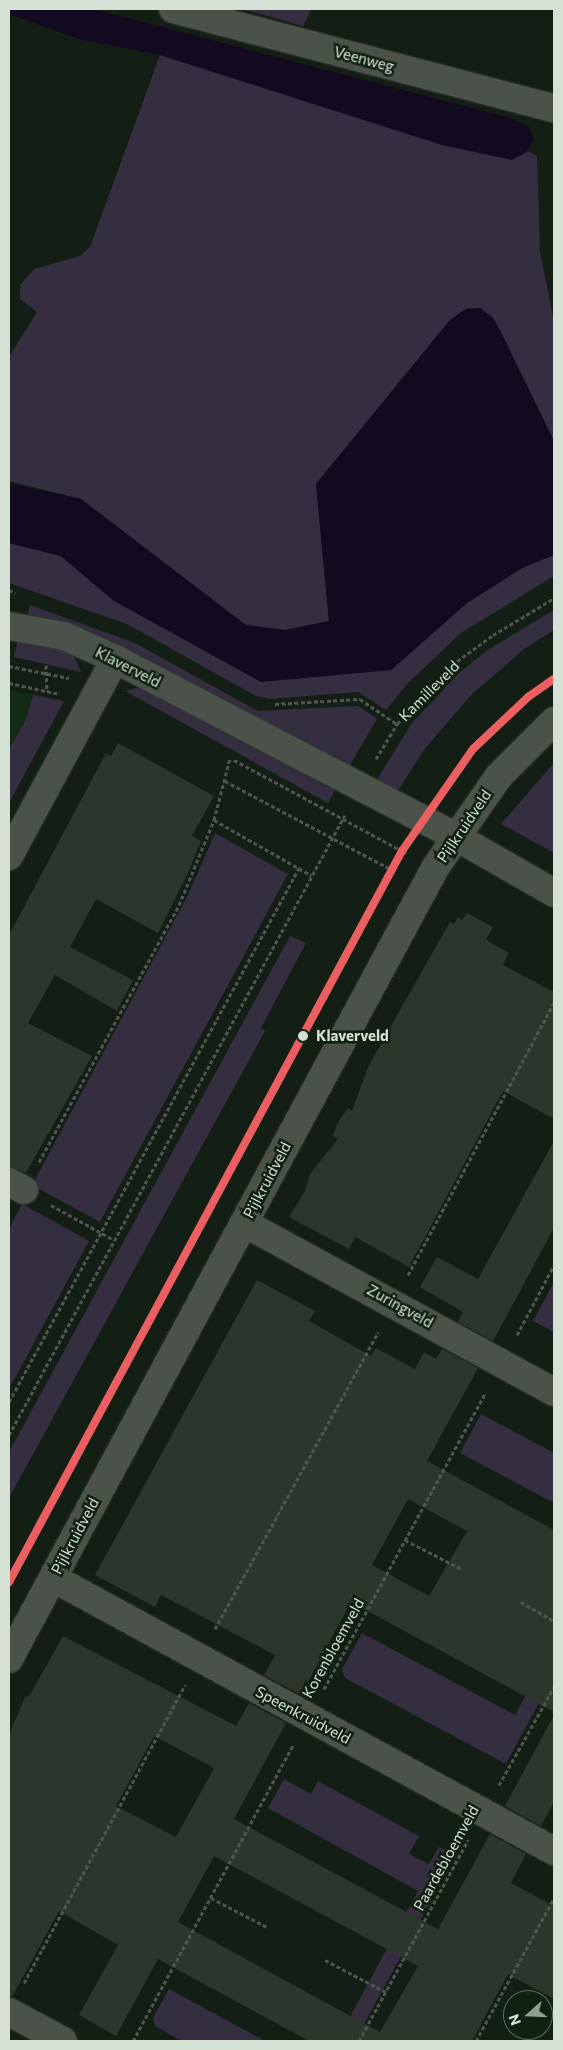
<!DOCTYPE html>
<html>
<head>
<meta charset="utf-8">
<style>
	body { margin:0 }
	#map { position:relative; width:563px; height:2050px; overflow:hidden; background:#131e14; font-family:Commissioner,sans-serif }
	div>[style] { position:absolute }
	.built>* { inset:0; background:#132a14 }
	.green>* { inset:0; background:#352e41 }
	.water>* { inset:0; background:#130920 }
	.building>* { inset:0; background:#2d362d }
	.path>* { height:3px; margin-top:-1.5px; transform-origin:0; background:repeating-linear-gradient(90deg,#4e564f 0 4px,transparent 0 6.5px) }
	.roads { filter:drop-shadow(0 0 1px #2f362f) drop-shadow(0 0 1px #2f362f) }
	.minor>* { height:28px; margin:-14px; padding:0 14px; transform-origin:14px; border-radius:14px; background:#4a524a }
	.tram-1>* { height:8px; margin:-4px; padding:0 4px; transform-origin:4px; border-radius:4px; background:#ec5f61 }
	.dots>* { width:14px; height:14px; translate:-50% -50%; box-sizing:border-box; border:2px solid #0f2210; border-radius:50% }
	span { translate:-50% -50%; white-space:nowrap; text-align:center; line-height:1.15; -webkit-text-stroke:5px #0f2210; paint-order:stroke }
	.street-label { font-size:15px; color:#d4e1d4 }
	.stop-label { font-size:15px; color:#d4e1d4; font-weight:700 }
	.left { translate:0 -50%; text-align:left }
	.frame { position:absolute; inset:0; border:10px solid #d4e1d4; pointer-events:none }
	.north { position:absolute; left:503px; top:1990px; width:50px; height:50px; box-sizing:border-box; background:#0f2210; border:1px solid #5e6e5e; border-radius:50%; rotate:250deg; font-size:14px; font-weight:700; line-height:20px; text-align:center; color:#d4e1d4 }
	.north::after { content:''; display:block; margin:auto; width:18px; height:22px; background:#909d91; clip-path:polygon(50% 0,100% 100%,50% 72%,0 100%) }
</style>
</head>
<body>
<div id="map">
	<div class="built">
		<div style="clip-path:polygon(9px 690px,33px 695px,26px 719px,9px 749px)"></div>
	</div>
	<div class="green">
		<div style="clip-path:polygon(242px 9px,312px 9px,303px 26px)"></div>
		<div style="clip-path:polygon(160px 55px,442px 144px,512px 159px,528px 151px,537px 156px,540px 251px,554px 321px,554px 441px,493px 318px,480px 308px,466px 309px,450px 320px,316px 484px,329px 621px,286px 630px,246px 626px,81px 499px,9px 481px,9px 357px,37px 312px,20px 299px,20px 285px,34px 269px,80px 256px,90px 247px)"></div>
		<div style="clip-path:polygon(9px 543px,61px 556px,114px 601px,391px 670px,467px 603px,522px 568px,554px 555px,554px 576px,461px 633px,407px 684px,386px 710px,358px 692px,269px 699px,256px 696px,127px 624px,9px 583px)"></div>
		<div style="clip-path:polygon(30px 605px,135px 643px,258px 711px,358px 706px,377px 719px,348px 768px,137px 654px,97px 639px,26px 621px)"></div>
		<div style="clip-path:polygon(554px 610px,554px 630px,524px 649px,471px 695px,424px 750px,397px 792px,376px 781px,412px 723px,459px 673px,489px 649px)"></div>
		<div style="clip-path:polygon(18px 639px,65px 648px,73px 654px,81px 672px,14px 657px)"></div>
		<div style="clip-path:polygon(137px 688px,153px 691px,335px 790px,328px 803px,125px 691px)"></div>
		<div style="clip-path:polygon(33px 695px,64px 701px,9px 803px,9px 749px,26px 719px)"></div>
		<div style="clip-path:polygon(554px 763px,554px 853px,501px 824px)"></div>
		<div style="clip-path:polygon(215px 833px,288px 874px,100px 1222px,32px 1185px,188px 895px)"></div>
		<div style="clip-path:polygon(290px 936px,306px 943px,261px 1028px,265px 1031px,9px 1498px,9px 1452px)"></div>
		<div style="clip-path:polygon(22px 1204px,89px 1241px,9px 1389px,9px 1229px)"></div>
		<div style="clip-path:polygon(554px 1282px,554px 1332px,533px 1321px)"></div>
		<div style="clip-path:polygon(481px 1414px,554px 1453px,554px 1503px,460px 1453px)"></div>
		<div style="clip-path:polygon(362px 1633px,515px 1715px,554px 1643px,554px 1675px,506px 1764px,345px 1678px,342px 1669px)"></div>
		<div style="clip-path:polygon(284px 1779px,311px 1794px,318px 1781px,419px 1836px,409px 1854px,429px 1864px,439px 1847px,455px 1856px,355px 2041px,337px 2041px,418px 1891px,268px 1808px)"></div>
		<div style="clip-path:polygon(169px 1989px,265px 2041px,182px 2041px,155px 2026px,153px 2018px)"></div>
	</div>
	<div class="water">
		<div style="clip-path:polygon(9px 9px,93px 9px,510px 118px,529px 127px,533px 139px,528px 151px,512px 160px,442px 145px,160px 55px,79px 39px,9px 14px)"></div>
		<div style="clip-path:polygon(480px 308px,493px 318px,501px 332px,554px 441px,554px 555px,522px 568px,467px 603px,391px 670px,261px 682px,114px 601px,61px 556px,9px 543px,9px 483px,81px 499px,246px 625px,286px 630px,329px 621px,316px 484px,450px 320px,466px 309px)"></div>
	</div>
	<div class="building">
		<div style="clip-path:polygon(118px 743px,214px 796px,192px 836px,201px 841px,188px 873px,158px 933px,96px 899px,70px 947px,133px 980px,117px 1011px,55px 975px,28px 1023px,92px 1056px,26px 1173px,9px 1166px,9px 935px,106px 753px,111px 756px)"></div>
		<div style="clip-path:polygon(467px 913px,493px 927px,486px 940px,509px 953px,503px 965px,554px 992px,554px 1119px,503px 1091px,409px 1267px,355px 1237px,349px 1249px,289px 1217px,305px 1191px,310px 1174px,338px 1139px,333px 1136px,338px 1122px,348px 1108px,352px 1111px,368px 1067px,434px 950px,450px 922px,454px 924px,458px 917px,462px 920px)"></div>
		<div style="clip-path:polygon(554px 1141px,554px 1228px,493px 1341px,458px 1322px,463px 1312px,420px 1287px,437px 1257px,478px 1279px)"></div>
		<div style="clip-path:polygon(evenodd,257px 1280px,315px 1311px,309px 1321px,371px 1356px,376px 1348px,415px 1369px,424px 1352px,436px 1359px,442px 1349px,478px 1368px,427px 1461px,554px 1530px,554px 1712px,351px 1602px,301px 1695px,264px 1675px,275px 1655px,161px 1595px,155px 1607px,95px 1575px,257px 1280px,408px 1499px,467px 1531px,429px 1596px,372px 1565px,408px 1499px)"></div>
		<div style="clip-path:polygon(evenodd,63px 1636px,236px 1726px,249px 1703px,286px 1723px,234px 1819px,438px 1929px,490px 1834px,526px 1854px,511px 1883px,554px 1906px,554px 1999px,508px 1974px,472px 2041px,309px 2041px,158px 1959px,116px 2036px,79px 2015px,118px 1945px,59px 1911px,12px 1997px,9px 1996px,9px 1735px,25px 1697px,30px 1695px,63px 1636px,154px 1736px,214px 1768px,176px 1837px,116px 1806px,154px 1736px,63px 1636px,214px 1856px,418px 1966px,380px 2032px,178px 1922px,214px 1856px)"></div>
		<div style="clip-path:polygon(554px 1715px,554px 1802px,541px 1826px,505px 1806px)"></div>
	</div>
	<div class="path">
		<div style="left:9px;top:590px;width:7px;rotate:27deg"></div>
		<div style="left:46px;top:665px;width:26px;rotate:88deg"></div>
		<div style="left:9px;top:666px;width:61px;rotate:11.3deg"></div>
		<div style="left:9px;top:683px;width:52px;rotate:12.2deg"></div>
		<div style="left:275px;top:704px;width:85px;rotate:-3.4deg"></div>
		<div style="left:360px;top:699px;width:45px;rotate:34deg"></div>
		<div style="left:376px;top:759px;width:41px;rotate:-59deg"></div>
		<div style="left:397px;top:724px;width:81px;rotate:-47deg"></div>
		<div style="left:452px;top:665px;width:51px;rotate:-36.2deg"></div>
		<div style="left:493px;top:635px;width:71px;rotate:-31.2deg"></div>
		<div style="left:234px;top:760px;width:196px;rotate:28.4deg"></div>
		<div style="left:225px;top:781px;width:194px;rotate:28deg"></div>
		<div style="left:214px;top:820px;width:112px;rotate:29.6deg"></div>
		<div style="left:39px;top:1162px;width:293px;rotate:-61.4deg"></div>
		<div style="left:179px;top:905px;width:92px;rotate:-67.6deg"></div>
		<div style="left:214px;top:820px;width:64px;rotate:-75.5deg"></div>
		<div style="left:51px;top:1205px;width:72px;rotate:29.1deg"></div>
		<div style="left:408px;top:1275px;width:309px;rotate:-61.8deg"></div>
		<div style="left:517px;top:1335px;width:79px;rotate:-62.1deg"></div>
		<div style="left:9px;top:1402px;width:608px;rotate:-61.49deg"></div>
		<div style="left:9px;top:1435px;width:705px;rotate:-61.55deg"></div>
		<div style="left:405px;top:1540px;width:64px;rotate:27deg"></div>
		<div style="left:521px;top:1602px;width:38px;rotate:30deg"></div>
		<div style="left:215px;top:1629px;width:339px;rotate:-61.2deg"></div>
		<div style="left:324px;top:1689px;width:338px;rotate:-61.4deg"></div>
		<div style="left:499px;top:1785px;width:112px;rotate:-60.7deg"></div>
		<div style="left:211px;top:1898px;width:65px;rotate:27.3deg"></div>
		<div style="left:325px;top:1960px;width:69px;rotate:27.7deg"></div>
		<div style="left:24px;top:1983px;width:339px;rotate:-61.6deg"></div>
		<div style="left:133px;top:2041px;width:336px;rotate:-61.6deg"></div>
		<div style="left:359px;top:2041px;width:229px;rotate:-61.5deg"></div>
		<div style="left:476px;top:2041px;width:163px;rotate:-61.4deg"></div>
	</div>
	<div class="roads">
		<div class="minor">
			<div style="left:173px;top:9px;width:394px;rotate:14.6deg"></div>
			<div style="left:9px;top:626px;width:56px;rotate:10.3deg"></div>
			<div style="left:64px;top:636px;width:56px;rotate:24.3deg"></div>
			<div style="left:115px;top:659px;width:383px;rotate:27.5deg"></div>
			<div style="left:455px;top:836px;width:114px;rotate:29.9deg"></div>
			<div style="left:9px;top:856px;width:224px;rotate:-61.7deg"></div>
			<div style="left:9px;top:1182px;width:17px;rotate:28deg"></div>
			<div style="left:244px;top:1223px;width:353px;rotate:28.6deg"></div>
			<div style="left:53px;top:1578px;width:571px;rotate:28.59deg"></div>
			<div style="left:9px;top:1659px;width:898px;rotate:-61.69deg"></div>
			<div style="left:435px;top:868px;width:112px;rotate:-55.2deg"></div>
			<div style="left:499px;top:776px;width:78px;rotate:-45deg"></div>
			<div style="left:9px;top:2012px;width:61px;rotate:28.2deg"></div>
		</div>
	</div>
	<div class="tram-1">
		<div style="left:9px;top:1582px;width:830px;rotate:-61.74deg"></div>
		<div style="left:402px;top:851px;width:124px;rotate:-55.2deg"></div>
		<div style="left:473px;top:749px;width:76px;rotate:-43.4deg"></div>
		<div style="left:528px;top:697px;width:32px;rotate:-35deg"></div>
	</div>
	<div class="dots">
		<div style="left:303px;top:1036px;background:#d4e1d4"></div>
	</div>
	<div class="street-label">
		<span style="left:364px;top:59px;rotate:15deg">Veenweg</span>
		<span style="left:128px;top:667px;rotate:27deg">Klaverveld</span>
		<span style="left:429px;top:691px;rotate:-45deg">Kamilleveld</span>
		<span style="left:464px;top:826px;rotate:-56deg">Pijlkruidveld</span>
		<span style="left:267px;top:1180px;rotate:-62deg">Pijlkruidveld</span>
		<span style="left:400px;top:1306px;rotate:29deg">Zuringveld</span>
		<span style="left:75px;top:1536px;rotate:-62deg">Pijlkruidveld</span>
		<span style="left:333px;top:1648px;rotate:-61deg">Korenbloemveld</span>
		<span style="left:303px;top:1715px;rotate:28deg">Speenkruidveld</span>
		<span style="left:446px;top:1858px;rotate:-61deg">Paardebloemveld</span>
	</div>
	<div class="stop-label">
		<span class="left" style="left:316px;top:1036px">Klaverveld</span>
	</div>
	<div class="frame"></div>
	<div class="north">N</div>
</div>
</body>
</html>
